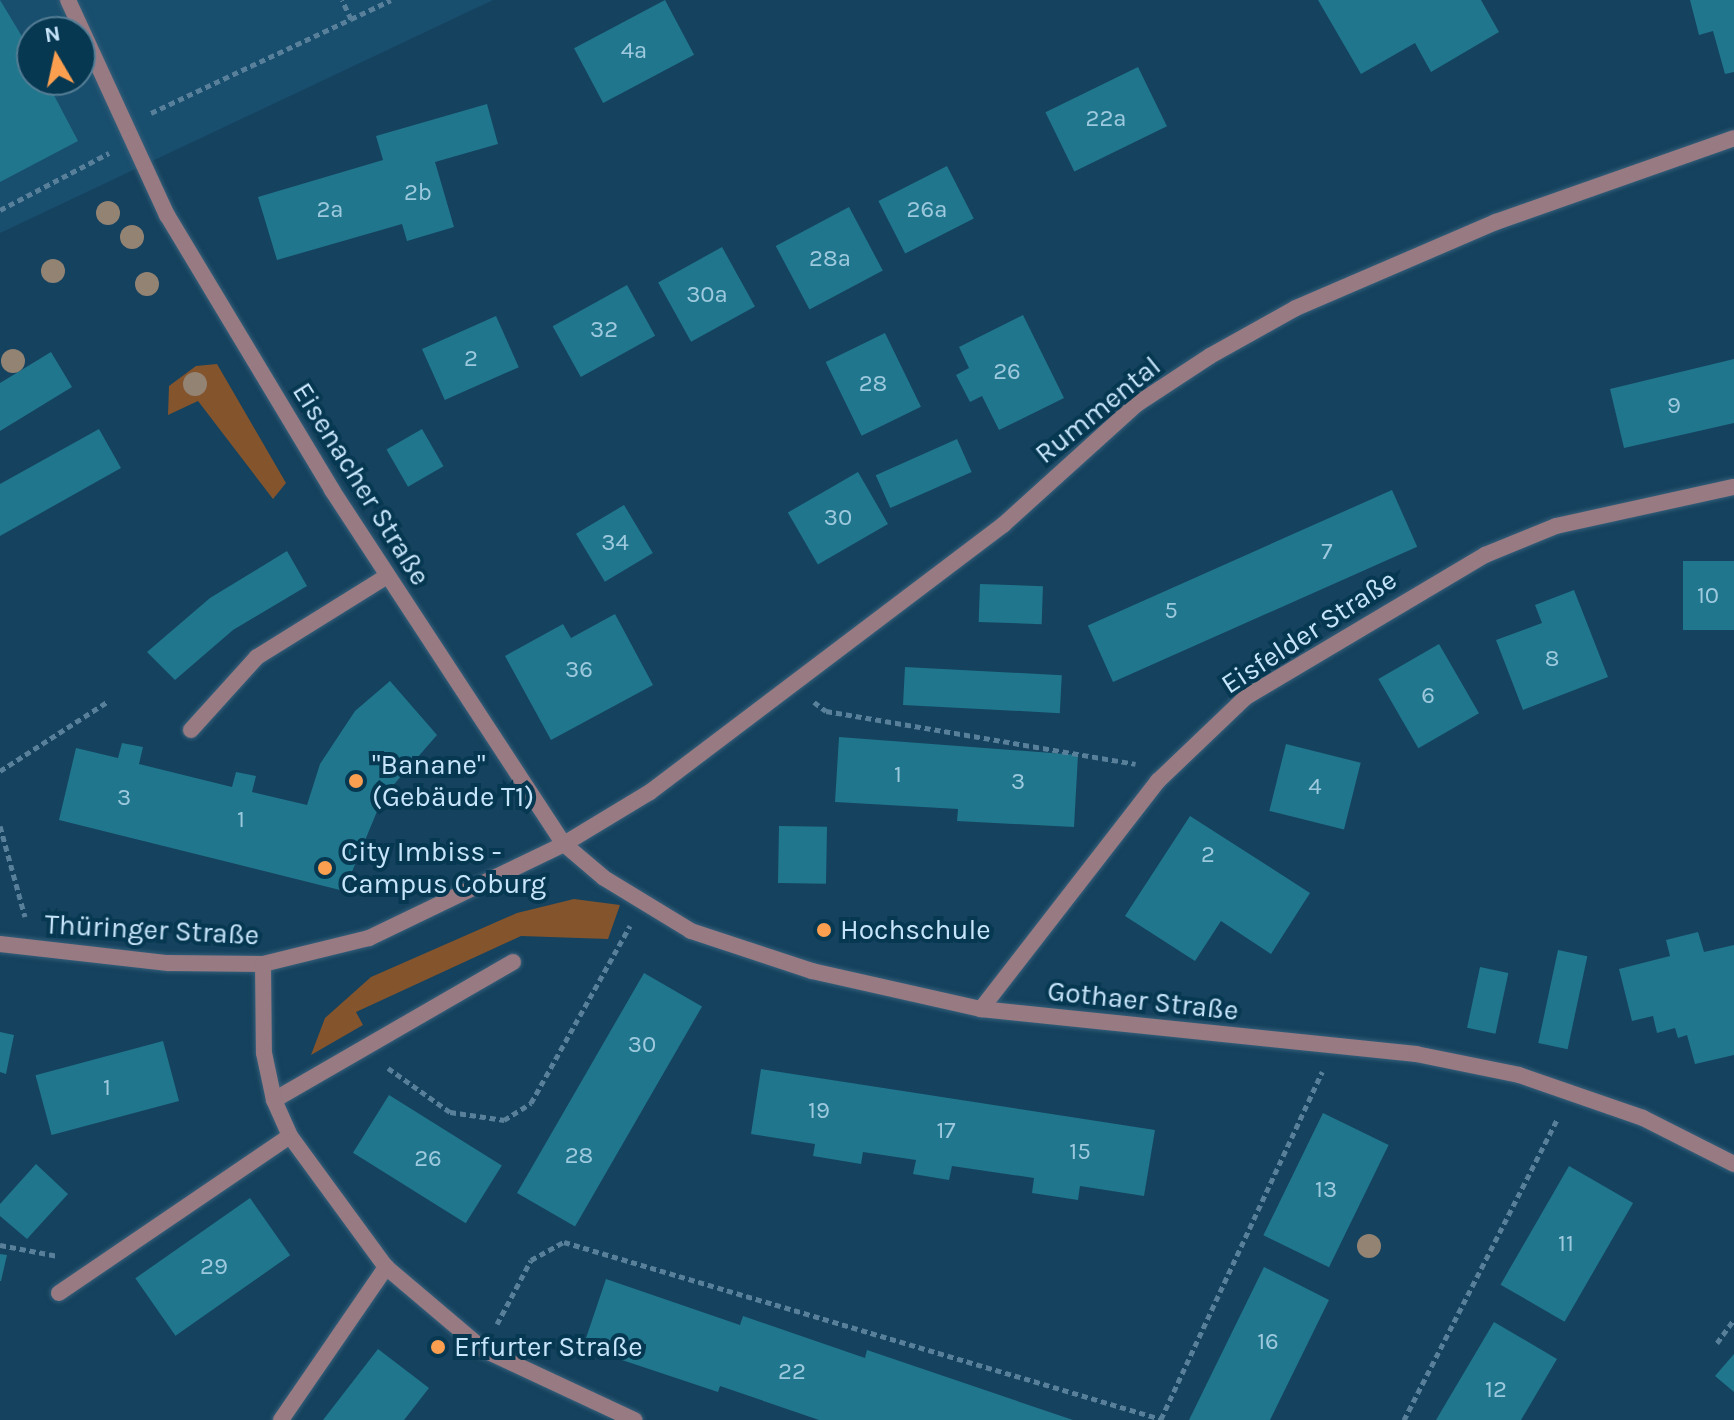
<!DOCTYPE html>
<html>
<head>
<meta charset="utf-8">
<style>
	body { margin:0 }
	#map { position:relative; width:1734px; height:1420px; overflow:hidden; background:#15425e; font-family:Karla,sans-serif }
	div>[style] { position:absolute }
	.built>* { inset:0; background:#194f6e }
	.green>* { inset:0; background:#84542d }
	.building>* { inset:0; background:#20768c; transform-origin:0 0 }
	.path>* { height:5px; margin-top:-2.5px; transform-origin:0; background:repeating-linear-gradient(90deg,#59809a 0 6px,transparent 0 10px) }
	.roads { filter:drop-shadow(0 0 2px #355f7a) drop-shadow(0 0 2px #355f7a) }
	.lane>* { height:16px; margin:-8px; padding:0 8px; transform-origin:8px; border-radius:8px; background:#977a82 }
	.street>* { height:16px; margin:-8px; padding:0 8px; transform-origin:8px; border-radius:8px; background:#977a82 }
	.trees>* { width:24px; height:24px; margin:-12px; border-radius:50%; background:#938373 }
	.dots>* { width:22px; height:22px; translate:-50% -50%; box-sizing:border-box; border:4px solid #073852; border-radius:50% }
	span { translate:-50% -50%; white-space:nowrap; text-align:center; line-height:1.15; -webkit-text-stroke:8px #073852; paint-order:stroke }
	.number-label { font-size:24px; color:#9dc9de }
	.number-label span { -webkit-text-stroke-width:0 }
	.street-label { font-size:28px; color:#c7e5fa }
	.poi-label { font-size:28px; color:#c7e5fa }
	.left { translate:0 -50%; text-align:left }
	.north { position:absolute; left:16px; top:16px; width:80px; height:80px; box-sizing:border-box; background:#073852; border:2px solid #547d95; border-radius:50%; rotate:351deg; font-size:22px; font-weight:700; line-height:32px; text-align:center; color:#c7e5fa }
	.north::after { content:''; display:block; margin:auto; width:28px; height:36px; background:#fa9f4f; clip-path:polygon(50% 0,100% 100%,50% 72%,0 100%) }
</style>
</head>
<body>
<div id="map">
	<div class="built">
		<div style="clip-path:polygon(evenodd,0 0,493px 0,0 233px,0 0,32px 32px,80px 32px,80px 80px,32px 80px,32px 32px)"></div>
	</div>
	<div class="green">
		<div style="clip-path:polygon(217px 364px,286px 483px,273px 499px,198px 401px,168px 415px,169px 386px,196px 366px)"></div>
		<div style="clip-path:polygon(574px 899px,620px 905px,608px 939px,521px 936px,356px 1012px,363px 1025px,311px 1055px,325px 1018px,371px 977px,517px 913px)"></div>
	</div>
	<div class="building">
		<div style="clip-path:polygon(0 0,32px 53px,32px 80px,46px 80px,78px 141px,0 182px)"></div>
		<div style="left:665px;top:0;width:62px;height:103px;rotate:62deg"></div>
		<div style="clip-path:polygon(1318px 0,1481px 0,1499px 32px,1431px 72px,1415px 43px,1361px 74px)"></div>
		<div style="clip-path:polygon(1690px 0,1734px 0,1734px 72px,1725px 74px,1713px 31px,1699px 35px)"></div>
		<div style="left:1138px;top:67px;width:66px;height:103px;rotate:64deg"></div>
		<div style="clip-path:polygon(487px 104px,498px 144px,435px 162px,454px 227px,407px 241px,402px 224px,277px 260px,258px 197px,383px 160px,376px 136px)"></div>
		<div style="left:947px;top:166px;width:59px;height:77px;rotate:63deg"></div>
		<div style="left:849px;top:207px;width:72px;height:83px;rotate:62deg"></div>
		<div style="left:722px;top:247px;width:68px;height:73px;rotate:61deg"></div>
		<div style="left:627px;top:285px;width:58px;height:85px;rotate:61deg"></div>
		<div style="clip-path:polygon(1023px 315px,1064px 398px,999px 430px,982px 396px,970px 402px,956px 375px,969px 368px,959px 347px)"></div>
		<div style="left:496px;top:316px;width:56px;height:81px;rotate:66deg"></div>
		<div style="left:885px;top:333px;width:82px;height:66px;rotate:64deg"></div>
		<div style="clip-path:polygon(51px 352px,72px 387px,0 431px,0 383px)"></div>
		<div style="clip-path:polygon(1734px 359px,1734px 423px,1624px 448px,1610px 389px)"></div>
		<div style="clip-path:polygon(99px 429px,121px 468px,0 536px,0 484px)"></div>
		<div style="left:422px;top:429px;width:43px;height:41px;rotate:60deg"></div>
		<div style="left:957px;top:439px;width:36px;height:89px;rotate:66deg"></div>
		<div style="left:858px;top:472px;width:60px;height:81px;rotate:60deg"></div>
		<div style="left:1392px;top:490px;width:62px;height:333px;rotate:66deg"></div>
		<div style="left:624px;top:505px;width:56px;height:56px;rotate:59deg"></div>
		<div style="clip-path:polygon(287px 551px,307px 586px,233px 630px,175px 680px,147px 652px,210px 598px)"></div>
		<div style="left:1683px;top:561px;width:51px;height:69px"></div>
		<div style="left:980px;top:584px;width:63px;height:38px;rotate:2deg"></div>
		<div style="clip-path:polygon(1574px 590px,1608px 677px,1523px 710px,1496px 640px,1542px 623px,1535px 605px)"></div>
		<div style="clip-path:polygon(615px 614px,653px 685px,551px 740px,505px 656px,563px 624px,571px 638px)"></div>
		<div style="left:1439px;top:644px;width:80px;height:70px;rotate:60deg"></div>
		<div style="left:905px;top:667px;width:157px;height:38px;rotate:3deg"></div>
		<div style="clip-path:polygon(390px 681px,437px 735px,383px 797px,344px 891px,59px 820px,76px 748px,118px 758px,122px 743px,143px 747px,139px 764px,232px 787px,236px 772px,256px 776px,252px 792px,307px 805px,320px 764px,355px 711px)"></div>
		<div style="clip-path:polygon(839px 737px,1078px 755px,1074px 827px,957px 821px,958px 809px,835px 802px)"></div>
		<div style="left:1286px;top:744px;width:77px;height:69px;rotate:14deg"></div>
		<div style="clip-path:polygon(1190px 816px,1310px 893px,1271px 954px,1221px 921px,1195px 961px,1125px 916px)"></div>
		<div style="left:779px;top:826px;width:48px;height:57px;rotate:1deg"></div>
		<div style="clip-path:polygon(1698px 932px,1704px 952px,1734px 945px,1734px 1055px,1695px 1064px,1687px 1035px,1678px 1038px,1675px 1028px,1657px 1033px,1653px 1016px,1632px 1021px,1619px 969px,1670px 956px,1666px 940px)"></div>
		<div style="left:1558px;top:950px;width:30px;height:95px;rotate:12deg"></div>
		<div style="left:1480px;top:967px;width:29px;height:62px;rotate:12deg"></div>
		<div style="left:644px;top:973px;width:67px;height:254px;rotate:30deg"></div>
		<div style="clip-path:polygon(0 1032px,14px 1035px,6px 1074px,0 1072px)"></div>
		<div style="left:163px;top:1041px;width:62px;height:132px;rotate:75deg"></div>
		<div style="clip-path:polygon(761px 1069px,1155px 1130px,1144px 1196px,1080px 1186px,1078px 1200px,1032px 1193px,1034px 1178px,952px 1166px,949px 1180px,913px 1174px,916px 1160px,863px 1152px,861px 1164px,813px 1156px,815px 1144px,751px 1134px)"></div>
		<div style="left:389px;top:1095px;width:133px;height:68px;rotate:32deg"></div>
		<div style="left:1323px;top:1113px;width:73px;height:136px;rotate:26deg"></div>
		<div style="clip-path:polygon(36px 1164px,68px 1194px,27px 1239px,0 1216px,0 1204px)"></div>
		<div style="left:1569px;top:1166px;width:74px;height:137px;rotate:30deg"></div>
		<div style="left:250px;top:1198px;width:70px;height:140px;rotate:55deg"></div>
		<div style="clip-path:polygon(0 1254px,7px 1255px,1px 1281px,0 1281px)"></div>
		<div style="clip-path:polygon(1264px 1267px,1329px 1300px,1270px 1420px,1189px 1420px)"></div>
		<div style="clip-path:polygon(606px 1279px,740px 1325px,743px 1316px,865px 1358px,867px 1350px,1073px 1420px,819px 1420px,720px 1386px,718px 1392px,583px 1347px)"></div>
		<div style="clip-path:polygon(1494px 1322px,1557px 1359px,1521px 1420px,1436px 1420px)"></div>
		<div style="clip-path:polygon(378px 1349px,429px 1388px,404px 1420px,323px 1420px)"></div>
		<div style="clip-path:polygon(1734px 1354px,1734px 1392px,1715px 1376px)"></div>
	</div>
	<div class="path">
		<div style="left:351px;top:19px;width:44px;rotate:-25.4deg"></div>
		<div style="left:151px;top:113px;width:221px;rotate:-25.2deg"></div>
		<div style="left:351px;top:19px;width:21px;rotate:-115deg"></div>
		<div style="left:0;top:210px;width:123px;rotate:-27.6deg"></div>
		<div style="left:814px;top:702px;width:15px;rotate:37deg"></div>
		<div style="left:826px;top:711px;width:314px;rotate:9.7deg"></div>
		<div style="left:0;top:771px;width:127px;rotate:-32.8deg"></div>
		<div style="left:0;top:826px;width:94px;rotate:74.6deg"></div>
		<div style="left:388px;top:1068px;width:76px;rotate:35.4deg"></div>
		<div style="left:450px;top:1112px;width:55px;rotate:8.4deg"></div>
		<div style="left:504px;top:1120px;width:32px;rotate:-32deg"></div>
		<div style="left:531px;top:1103px;width:203px;rotate:-60.8deg"></div>
		<div style="left:0;top:1245px;width:59px;rotate:10.7deg"></div>
		<div style="left:497px;top:1324px;width:72px;rotate:-62deg"></div>
		<div style="left:531px;top:1260px;width:38px;rotate:-29deg"></div>
		<div style="left:564px;top:1242px;width:623px;rotate:16.51deg"></div>
		<div style="left:1717px;top:1343px;width:29px;rotate:-54deg"></div>
		<div style="left:1161px;top:1419px;width:383px;rotate:-65.1deg"></div>
		<div style="left:1404px;top:1420px;width:339px;rotate:-63deg"></div>
	</div>
	<div class="roads">
		<div class="lane">
			<div style="left:191px;top:730px;width:98px;rotate:-47.9deg"></div>
			<div style="left:257px;top:657px;width:153px;rotate:-31.9deg"></div>
			<div style="left:274px;top:1100px;width:276px;rotate:-30deg"></div>
			<div style="left:281px;top:1420px;width:186px;rotate:-55.5deg"></div>
		</div>
		<div class="street">
			<div style="left:68px;top:0;width:237px;rotate:65.3deg"></div>
			<div style="left:167px;top:215px;width:321px;rotate:59deg"></div>
			<div style="left:332px;top:490px;width:423px;rotate:56.8deg"></div>
			<div style="left:564px;top:844px;width:52px;rotate:40.4deg"></div>
			<div style="left:604px;top:878px;width:102px;rotate:31.3deg"></div>
			<div style="left:691px;top:931px;width:127px;rotate:18.3deg"></div>
			<div style="left:812px;top:971px;width:173px;rotate:12.7deg"></div>
			<div style="left:981px;top:1009px;width:437px;rotate:5.9deg"></div>
			<div style="left:1416px;top:1054px;width:105px;rotate:11.5deg"></div>
			<div style="left:1519px;top:1075px;width:131px;rotate:19.1deg"></div>
			<div style="left:1643px;top:1118px;width:102px;rotate:26.8deg"></div>
			<div style="left:0;top:944px;width:169px;rotate:6.5deg"></div>
			<div style="left:168px;top:963px;width:95px;rotate:0.6deg"></div>
			<div style="left:263px;top:964px;width:109px;rotate:-13.8deg"></div>
			<div style="left:369px;top:938px;width:216px;rotate:-25.7deg"></div>
			<div style="left:564px;top:844px;width:100px;rotate:-31.2deg"></div>
			<div style="left:650px;top:792px;width:443px;rotate:-37.1deg"></div>
			<div style="left:1003px;top:525px;width:181px;rotate:-42.1deg"></div>
			<div style="left:1137px;top:404px;width:87px;rotate:-33.3deg"></div>
			<div style="left:1210px;top:356px;width:98px;rotate:-29.2deg"></div>
			<div style="left:1296px;top:308px;width:218px;rotate:-23.3deg"></div>
			<div style="left:1496px;top:222px;width:252px;rotate:-19.4deg"></div>
			<div style="left:263px;top:964px;width:89px;rotate:89.4deg"></div>
			<div style="left:264px;top:1053px;width:48px;rotate:78deg"></div>
			<div style="left:274px;top:1100px;width:39px;rotate:66deg"></div>
			<div style="left:290px;top:1136px;width:162px;rotate:53.8deg"></div>
			<div style="left:386px;top:1267px;width:128px;rotate:40.3deg"></div>
			<div style="left:484px;top:1350px;width:166px;rotate:25deg"></div>
			<div style="left:981px;top:1009px;width:289px;rotate:-52.2deg"></div>
			<div style="left:1158px;top:781px;width:122px;rotate:-43.7deg"></div>
			<div style="left:1246px;top:697px;width:278px;rotate:-30.7deg"></div>
			<div style="left:1485px;top:555px;width:77px;rotate:-22.2deg"></div>
			<div style="left:1556px;top:526px;width:182px;rotate:-12.4deg"></div>
			<div style="left:59px;top:1293px;width:279px;rotate:-34.2deg"></div>
		</div>
	</div>
	<div class="trees">
		<div style="left:108px;top:213px"></div>
		<div style="left:132px;top:237px"></div>
		<div style="left:53px;top:271px"></div>
		<div style="left:147px;top:284px"></div>
		<div style="left:13px;top:361px"></div>
		<div style="left:195px;top:384px"></div>
		<div style="left:1369px;top:1246px"></div>
	</div>
	<div class="dots">
		<div style="left:356px;top:781px;background:#fa9f4f"></div>
		<div style="left:325px;top:868px;background:#fa9f4f"></div>
		<div style="left:824px;top:930px;background:#fa9f4f"></div>
		<div style="left:438px;top:1347px;background:#fa9f4f"></div>
	</div>
	<div class="number-label">
		<span style="left:634px;top:51px">4a</span>
		<span style="left:1106px;top:119px">22a</span>
		<span style="left:418px;top:193px">2b</span>
		<span style="left:330px;top:210px">2a</span>
		<span style="left:927px;top:210px">26a</span>
		<span style="left:830px;top:259px">28a</span>
		<span style="left:707px;top:295px">30a</span>
		<span style="left:604px;top:330px">32</span>
		<span style="left:471px;top:359px">2</span>
		<span style="left:1007px;top:372px">26</span>
		<span style="left:873px;top:384px">28</span>
		<span style="left:1674px;top:406px">9</span>
		<span style="left:838px;top:518px">30</span>
		<span style="left:615px;top:543px">34</span>
		<span style="left:1327px;top:552px">7</span>
		<span style="left:1708px;top:596px">10</span>
		<span style="left:1171px;top:611px">5</span>
		<span style="left:1552px;top:659px">8</span>
		<span style="left:579px;top:670px">36</span>
		<span style="left:1428px;top:696px">6</span>
		<span style="left:898px;top:775px">1</span>
		<span style="left:1018px;top:782px">3</span>
		<span style="left:1315px;top:787px">4</span>
		<span style="left:124px;top:798px">3</span>
		<span style="left:241px;top:820px">1</span>
		<span style="left:1208px;top:855px">2</span>
		<span style="left:642px;top:1045px">30</span>
		<span style="left:107px;top:1088px">1</span>
		<span style="left:819px;top:1111px">19</span>
		<span style="left:946px;top:1131px">17</span>
		<span style="left:1080px;top:1152px">15</span>
		<span style="left:579px;top:1156px">28</span>
		<span style="left:428px;top:1159px">26</span>
		<span style="left:1326px;top:1190px">13</span>
		<span style="left:1566px;top:1244px">11</span>
		<span style="left:214px;top:1267px">29</span>
		<span style="left:1268px;top:1342px">16</span>
		<span style="left:792px;top:1372px">22</span>
		<span style="left:1496px;top:1390px">12</span>
	</div>
	<div class="street-label">
		<span style="left:1098px;top:410px;rotate:-39deg">Rummental</span>
		<span style="left:361px;top:484px;rotate:58deg">Eisenacher Straße</span>
		<span style="left:1309px;top:632px;rotate:-33deg">Eisfelder Straße</span>
		<span style="left:152px;top:930px;rotate:3deg">Thüringer Straße</span>
		<span style="left:1143px;top:1001px;rotate:6deg">Gothaer Straße</span>
	</div>
	<div class="poi-label">
		<span class="left" style="left:372px;top:781px">"Banane"<br>(Gebäude T1)</span>
		<span class="left" style="left:341px;top:868px">City Imbiss -<br>Campus Coburg</span>
		<span class="left" style="left:840px;top:930px">Hochschule</span>
		<span class="left" style="left:454px;top:1347px">Erfurter Straße</span>
	</div>
	<div class="north">N</div>
</div>
</body>
</html>
